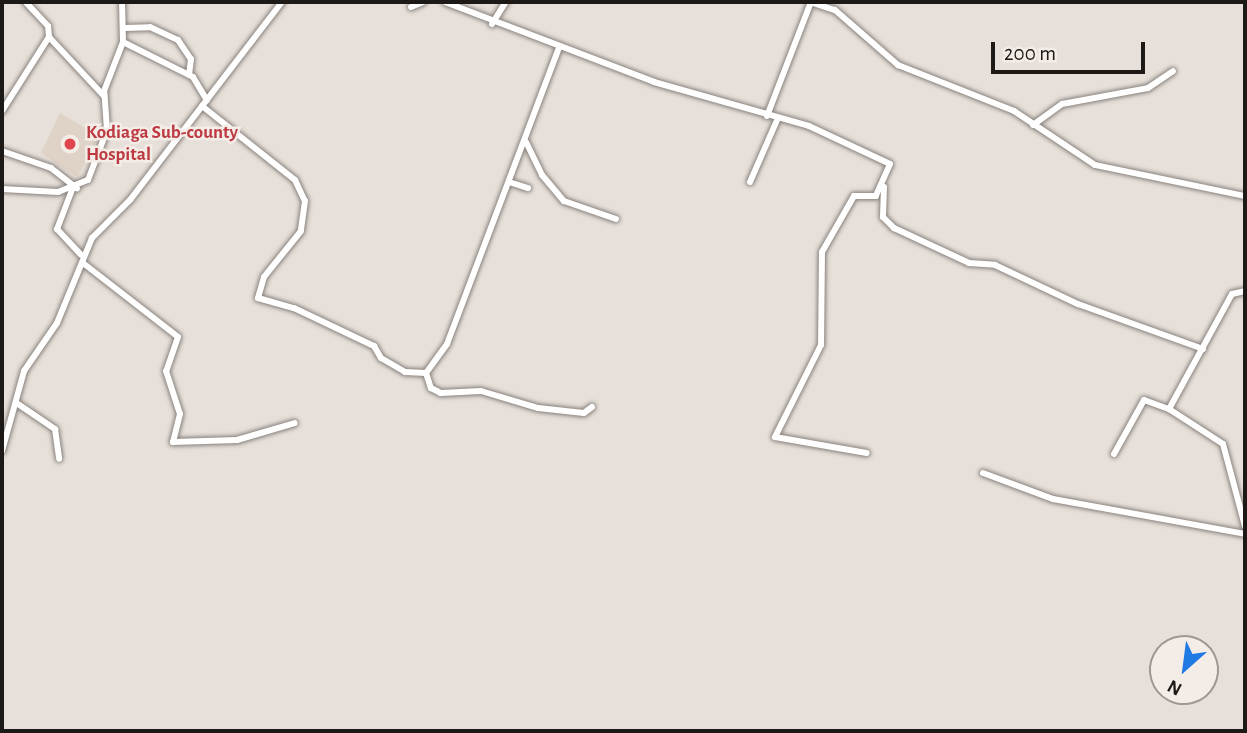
<!DOCTYPE html>
<html>
<head>
<meta charset="utf-8">
<style>
	body { margin:0 }
	#map { position:relative; width:1247px; height:733px; overflow:hidden; background:#e7e0da; font-family:"Alegreya Sans",sans-serif }
	div>[style] { position:absolute }
	.built>* { inset:0; background:#dfd2c6 }
	.roads { filter:drop-shadow(0 0 2px #89827d) drop-shadow(0 0 2px #89827d) }
	.minor>* { height:6px; margin:-3px; padding:0 3px; transform-origin:3px; border-radius:3px; background:#fff }
	.dots>* { width:19px; height:19px; translate:-50% -50%; box-sizing:border-box; border:4px solid #f4ede7; border-radius:50% }
	span { translate:-50% -50%; white-space:nowrap; text-align:center; line-height:1.15; -webkit-text-stroke:5px #f4ede7; paint-order:stroke }
	.health-label { font-size:19px; color:#be3a42; font-weight:700 }
	.left { translate:0 -50%; text-align:left }
	.frame { position:absolute; inset:0; border:4px solid #1c1917; pointer-events:none }
	.north { position:absolute; left:1149px; top:635px; width:70px; height:70px; box-sizing:border-box; background:#f4ede7; border:2px solid #9e9894; border-radius:50%; rotate:208deg; font-size:19px; font-weight:700; line-height:28px; text-align:center; color:#1c1917 }
	.north::after { content:''; display:block; margin:auto; width:24px; height:32px; background:#2179e3; clip-path:polygon(50% 0,100% 100%,50% 72%,0 100%) }
	.scale { position:absolute; left:991px; top:42px; width:154px; height:32px; box-sizing:border-box; border:4px solid #1c1917; border-top:0; padding-left:9px; font-size:21px; line-height:24px; white-space:nowrap; color:#1c1917; -webkit-text-stroke:5px #f4ede7; paint-order:stroke }
</style>
</head>
<body>
<div id="map">
	<div class="built">
		<div style="clip-path:polygon(60px 113px,99px 136px,77px 177px,41px 153px)"></div>
	</div>
	<div class="roads">
		<div class="minor">
			<div style="left:445px;top:2px;width:224px;rotate:20.9deg"></div>
			<div style="left:654px;top:82px;width:161px;rotate:15.8deg"></div>
			<div style="left:809px;top:126px;width:89px;rotate:25.1deg"></div>
			<div style="left:890px;top:164px;width:35px;rotate:114deg"></div>
			<div style="left:876px;top:196px;width:22px;rotate:180deg"></div>
			<div style="left:854px;top:196px;width:64px;rotate:119.7deg"></div>
			<div style="left:822px;top:252px;width:93px;rotate:90.6deg"></div>
			<div style="left:821px;top:345px;width:103px;rotate:116.6deg"></div>
			<div style="left:775px;top:437px;width:93px;rotate:9.9deg"></div>
			<div style="left:810px;top:2px;width:26px;rotate:18deg"></div>
			<div style="left:835px;top:10px;width:84px;rotate:41.1deg"></div>
			<div style="left:898px;top:65px;width:125px;rotate:21.6deg"></div>
			<div style="left:1014px;top:111px;width:97px;rotate:33.7deg"></div>
			<div style="left:1095px;top:165px;width:153px;rotate:11.7deg"></div>
			<div style="left:411px;top:7px;width:13px;rotate:-23deg"></div>
			<div style="left:492px;top:24px;width:26px;rotate:-58deg"></div>
			<div style="left:125px;top:28px;width:25px;rotate:-2deg"></div>
			<div style="left:150px;top:27px;width:31px;rotate:25deg"></div>
			<div style="left:178px;top:40px;width:23px;rotate:56deg"></div>
			<div style="left:191px;top:59px;width:16px;rotate:97deg"></div>
			<div style="left:49px;top:37px;width:81px;rotate:47deg"></div>
			<div style="left:123px;top:42px;width:78px;rotate:26.6deg"></div>
			<div style="left:193px;top:77px;width:27px;rotate:59deg"></div>
			<div style="left:202px;top:106px;width:119px;rotate:38.5deg"></div>
			<div style="left:295px;top:180px;width:23px;rotate:65deg"></div>
			<div style="left:305px;top:201px;width:30px;rotate:98deg"></div>
			<div style="left:301px;top:231px;width:59px;rotate:128.8deg"></div>
			<div style="left:264px;top:277px;width:22px;rotate:106deg"></div>
			<div style="left:258px;top:298px;width:37px;rotate:16deg"></div>
			<div style="left:294px;top:308px;width:89px;rotate:25.4deg"></div>
			<div style="left:374px;top:346px;width:14px;rotate:60deg"></div>
			<div style="left:381px;top:358px;width:28px;rotate:30deg"></div>
			<div style="left:405px;top:372px;width:21px;rotate:3deg"></div>
			<div style="left:426px;top:373px;width:36px;rotate:-54deg"></div>
			<div style="left:447px;top:344px;width:316px;rotate:-69.3deg"></div>
			<div style="left:2px;top:111px;width:88px;rotate:-57.6deg"></div>
			<div style="left:49px;top:37px;width:11px;rotate:-95deg"></div>
			<div style="left:48px;top:26px;width:33px;rotate:-133deg"></div>
			<div style="left:767px;top:116px;width:122px;rotate:-68.9deg"></div>
			<div style="left:1033px;top:125px;width:36px;rotate:-36deg"></div>
			<div style="left:1062px;top:104px;width:87px;rotate:-10.5deg"></div>
			<div style="left:1148px;top:88px;width:30px;rotate:-34deg"></div>
			<div style="left:526px;top:142px;width:37px;rotate:64deg"></div>
			<div style="left:542px;top:175px;width:34px;rotate:50deg"></div>
			<div style="left:564px;top:201px;width:55px;rotate:19.1deg"></div>
			<div style="left:2px;top:151px;width:52px;rotate:19.1deg"></div>
			<div style="left:51px;top:168px;width:33px;rotate:38deg"></div>
			<div style="left:509px;top:182px;width:20px;rotate:18deg"></div>
			<div style="left:750px;top:182px;width:70px;rotate:-66.4deg"></div>
			<div style="left:884px;top:187px;width:30px;rotate:92deg"></div>
			<div style="left:883px;top:217px;width:16px;rotate:45deg"></div>
			<div style="left:894px;top:228px;width:83px;rotate:25deg"></div>
			<div style="left:969px;top:263px;width:26px;rotate:4deg"></div>
			<div style="left:995px;top:265px;width:92px;rotate:25.2deg"></div>
			<div style="left:1078px;top:304px;width:133px;rotate:19.8deg"></div>
			<div style="left:2px;top:189px;width:56px;rotate:3.1deg"></div>
			<div style="left:58px;top:192px;width:32px;rotate:-22deg"></div>
			<div style="left:88px;top:180px;width:53px;rotate:-69.2deg"></div>
			<div style="left:107px;top:130px;width:39px;rotate:-94deg"></div>
			<div style="left:104px;top:91px;width:53px;rotate:-68.8deg"></div>
			<div style="left:123px;top:42px;width:40px;rotate:-91.4deg"></div>
			<div style="left:72px;top:190px;width:42px;rotate:111deg"></div>
			<div style="left:57px;top:229px;width:35px;rotate:47deg"></div>
			<div style="left:83px;top:263px;width:120px;rotate:37.9deg"></div>
			<div style="left:178px;top:337px;width:36px;rotate:109deg"></div>
			<div style="left:166px;top:371px;width:45px;rotate:72deg"></div>
			<div style="left:180px;top:414px;width:29px;rotate:104deg"></div>
			<div style="left:173px;top:442px;width:64px;rotate:-1.8deg"></div>
			<div style="left:237px;top:440px;width:60px;rotate:-16.3deg"></div>
			<div style="left:426px;top:373px;width:16px;rotate:72deg"></div>
			<div style="left:431px;top:388px;width:11px;rotate:27deg"></div>
			<div style="left:441px;top:393px;width:40px;rotate:-2.9deg"></div>
			<div style="left:481px;top:391px;width:59px;rotate:16.6deg"></div>
			<div style="left:538px;top:408px;width:46px;rotate:6.2deg"></div>
			<div style="left:584px;top:413px;width:10px;rotate:-37deg"></div>
			<div style="left:18px;top:404px;width:45px;rotate:34deg"></div>
			<div style="left:55px;top:429px;width:30px;rotate:82deg"></div>
			<div style="left:1169px;top:409px;width:131px;rotate:-61.3deg"></div>
			<div style="left:1232px;top:294px;width:13px;rotate:-13deg"></div>
			<div style="left:2px;top:451px;width:83px;rotate:-74.6deg"></div>
			<div style="left:24px;top:371px;width:58px;rotate:-55.5deg"></div>
			<div style="left:57px;top:323px;width:92px;rotate:-67.6deg"></div>
			<div style="left:92px;top:238px;width:54px;rotate:-45deg"></div>
			<div style="left:130px;top:200px;width:250px;rotate:-52.5deg"></div>
			<div style="left:1114px;top:454px;width:62px;rotate:-60.9deg"></div>
			<div style="left:1144px;top:400px;width:27px;rotate:20deg"></div>
			<div style="left:1169px;top:409px;width:64px;rotate:32.9deg"></div>
			<div style="left:1223px;top:444px;width:85px;rotate:75deg"></div>
			<div style="left:983px;top:473px;width:75px;rotate:20.4deg"></div>
			<div style="left:1053px;top:499px;width:195px;rotate:10.3deg"></div>
		</div>
	</div>
	<div class="dots">
		<div style="left:70px;top:144px;background:#e0444e"></div>
	</div>
	<div class="health-label">
		<span class="left" style="left:86px;top:144px">Kodiaga Sub-county<br>Hospital</span>
	</div>
	<div class="frame"></div>
	<div class="north">N</div>
	<div class="scale">200 m</div>
</div>
</body>
</html>
